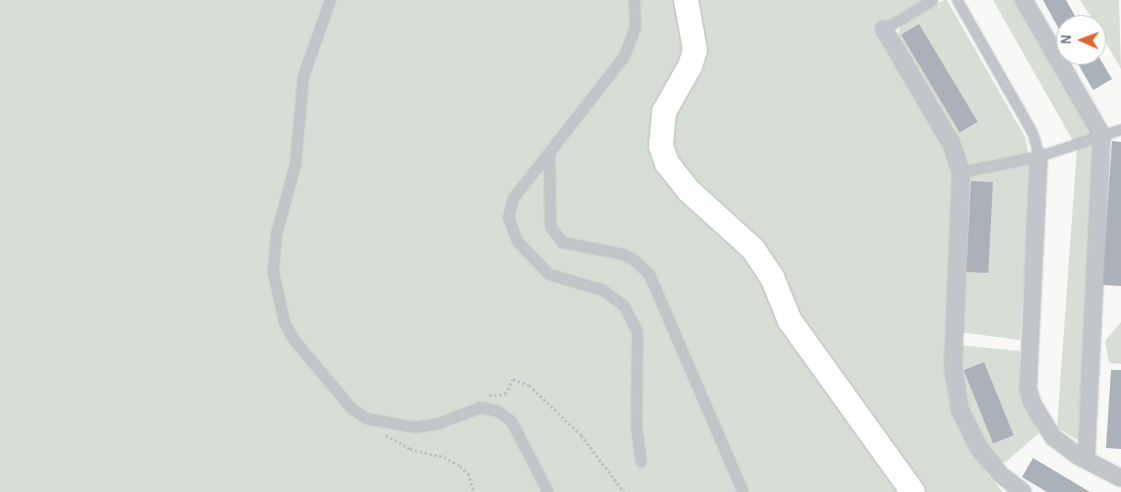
<!DOCTYPE html>
<html>
<head>
<meta charset="utf-8">
<style>
	body { margin:0 }
	#map { position:relative; width:1121px; height:492px; overflow:hidden; background:#f8f9f6; font-family:"Alegreya Sans",sans-serif }
	div>[style] { position:absolute }
	.green>* { inset:0; background:#d8ded5 }
	.building>* { inset:0; background:#aab1b8; transform-origin:0 0 }
	.path>* { height:3px; margin-top:-1.5px; transform-origin:0; background:repeating-linear-gradient(90deg,#bec0c3 0 2.5px,transparent 0 5px) }
	.roads { filter:drop-shadow(0 0 1px #b6bbc0) drop-shadow(0 0 1px #b6bbc0) }
	.lane>* { height:9px; margin:-4.5px; padding:0 4.5px; transform-origin:4.5px; border-radius:4.5px; background:#c2c5ca }
	.street>* { height:16px; margin:-8px; padding:0 8px; transform-origin:8px; border-radius:8px; background:#c2c5ca }
	.secondary>* { height:24px; margin:-12px; padding:0 12px; transform-origin:12px; border-radius:12px; background:#fff }
	span { translate:-50% -50%; white-space:nowrap; text-align:center; line-height:1.15; -webkit-text-stroke:5px #fff; paint-order:stroke }
	.north { position:absolute; left:1056px; top:15px; width:50px; height:50px; box-sizing:border-box; background:#fff; border:1px solid #c3c9cf; border-radius:50%; rotate:272deg; font-size:14px; font-weight:700; line-height:20px; text-align:center; color:#687787 }
	.north::after { content:''; display:block; margin:auto; width:18px; height:22px; background:#e2632d; clip-path:polygon(50% 0,100% 100%,50% 72%,0 100%) }
</style>
</head>
<body>
<div id="map">
	<div class="green">
		<div style="clip-path:polygon(0 0,924px 0,877px 28px,955px 167px,948px 396px,962px 433px,988px 475px,1003px 492px,0 492px)"></div>
		<div style="clip-path:polygon(944px 0,947px 0,1025px 137px,1032px 167px,1020px 340px,959px 332px,966px 179px,898px 41px,900px 24px)"></div>
		<div style="clip-path:polygon(993px 0,1020px 0,1096px 131px,1078px 440px,1057px 428px,1077px 148px)"></div>
		<div style="clip-path:polygon(1080px 0,1119px 0,1121px 69px,1096px 25px)"></div>
		<div style="clip-path:polygon(1121px 322px,1121px 364px,1109px 363px,1105px 341px)"></div>
		<div style="clip-path:polygon(960px 345px,1020px 351px,1019px 389px,1039px 433px,1006px 462px,997px 462px,977px 433px,960px 389px)"></div>
	</div>
	<div class="building">
		<div style="clip-path:polygon(1043px 0,1066px 0,1080px 25px,1066px 25px,1066px 42px)"></div>
		<div style="left:919px;top:24px;width:114px;height:21px;rotate:59deg"></div>
		<div style="clip-path:polygon(1096px 52px,1112px 79px,1093px 90px,1073px 55px,1096px 55px)"></div>
		<div style="clip-path:polygon(1112px 141px,1121px 142px,1121px 286px,1102px 285px)"></div>
		<div style="left:971px;top:181px;width:22px;height:91px;rotate:3deg"></div>
		<div style="left:984px;top:362px;width:79px;height:22px;rotate:68deg"></div>
		<div style="clip-path:polygon(1111px 370px,1121px 370px,1121px 449px,1106px 448px)"></div>
		<div style="clip-path:polygon(1033px 458px,1090px 492px,1047px 492px,1022px 477px)"></div>
	</div>
	<div class="path">
		<div style="left:489px;top:395px;width:16px;rotate:-4deg"></div>
		<div style="left:505px;top:394px;width:17px;rotate:-62deg"></div>
		<div style="left:513px;top:379px;width:17px;rotate:21deg"></div>
		<div style="left:529px;top:385px;width:72px;rotate:43.9deg"></div>
		<div style="left:581px;top:435px;width:71px;rotate:53deg"></div>
		<div style="left:386px;top:435px;width:28px;rotate:30deg"></div>
		<div style="left:410px;top:449px;width:35px;rotate:13deg"></div>
		<div style="left:444px;top:457px;width:18px;rotate:29deg"></div>
		<div style="left:460px;top:466px;width:11px;rotate:41deg"></div>
		<div style="left:468px;top:473px;width:20px;rotate:72deg"></div>
	</div>
	<div class="roads">
		<div class="lane">
			<div style="left:330px;top:0;width:81px;rotate:109.6deg"></div>
			<div style="left:303px;top:76px;width:88px;rotate:95.2deg"></div>
			<div style="left:295px;top:164px;width:73px;rotate:105.2deg"></div>
			<div style="left:276px;top:234px;width:38px;rotate:95deg"></div>
			<div style="left:273px;top:272px;width:51px;rotate:77.6deg"></div>
			<div style="left:284px;top:322px;width:21px;rotate:61deg"></div>
			<div style="left:294px;top:340px;width:89px;rotate:50deg"></div>
			<div style="left:351px;top:408px;width:18px;rotate:34deg"></div>
			<div style="left:366px;top:418px;width:49px;rotate:10.6deg"></div>
			<div style="left:414px;top:427px;width:24px;rotate:-9deg"></div>
			<div style="left:438px;top:423px;width:46px;rotate:-20.4deg"></div>
			<div style="left:481px;top:407px;width:17px;rotate:13deg"></div>
			<div style="left:498px;top:411px;width:16px;rotate:38deg"></div>
			<div style="left:511px;top:421px;width:80px;rotate:62.5deg"></div>
			<div style="left:634px;top:0;width:27px;rotate:88deg"></div>
			<div style="left:635px;top:27px;width:31px;rotate:111deg"></div>
			<div style="left:624px;top:56px;width:180px;rotate:128deg"></div>
			<div style="left:513px;top:198px;width:20px;rotate:105deg"></div>
			<div style="left:508px;top:217px;width:26px;rotate:69deg"></div>
			<div style="left:517px;top:241px;width:46px;rotate:45.9deg"></div>
			<div style="left:549px;top:274px;width:56px;rotate:16.5deg"></div>
			<div style="left:603px;top:290px;width:26px;rotate:37deg"></div>
			<div style="left:624px;top:306px;width:29px;rotate:63deg"></div>
			<div style="left:637px;top:332px;width:95px;rotate:90.6deg"></div>
			<div style="left:636px;top:427px;width:35px;rotate:82deg"></div>
			<div style="left:957px;top:0;width:152px;rotate:60.4deg"></div>
			<div style="left:1032px;top:132px;width:25px;rotate:74deg"></div>
			<div style="left:884px;top:29px;width:56px;rotate:-31.1deg"></div>
			<div style="left:549px;top:153px;width:73px;rotate:89.2deg"></div>
			<div style="left:550px;top:226px;width:20px;rotate:53deg"></div>
			<div style="left:562px;top:242px;width:62px;rotate:11.1deg"></div>
			<div style="left:623px;top:254px;width:11px;rotate:27deg"></div>
			<div style="left:633px;top:259px;width:22px;rotate:43deg"></div>
			<div style="left:649px;top:274px;width:237px;rotate:66.7deg"></div>
			<div style="left:961px;top:172px;width:80px;rotate:-11.6deg"></div>
			<div style="left:1039px;top:156px;width:86px;rotate:-18.2deg"></div>
		</div>
		<div class="street">
			<div style="left:1024px;top:0;width:156px;rotate:60deg"></div>
			<div style="left:1102px;top:135px;width:325px;rotate:92.8deg"></div>
			<div style="left:884px;top:29px;width:132px;rotate:59.6deg"></div>
			<div style="left:951px;top:143px;width:31px;rotate:71deg"></div>
			<div style="left:961px;top:172px;width:195px;rotate:92.3deg"></div>
			<div style="left:953px;top:367px;width:44px;rotate:80.8deg"></div>
			<div style="left:960px;top:410px;width:42px;rotate:63.4deg"></div>
			<div style="left:979px;top:448px;width:33px;rotate:51deg"></div>
			<div style="left:1000px;top:474px;width:29px;rotate:38deg"></div>
			<div style="left:1039px;top:156px;width:233px;rotate:92.7deg"></div>
			<div style="left:1028px;top:389px;width:16px;rotate:72deg"></div>
			<div style="left:1033px;top:404px;width:39px;rotate:59deg"></div>
			<div style="left:1053px;top:437px;width:31px;rotate:37deg"></div>
			<div style="left:1078px;top:456px;width:48px;rotate:27.1deg"></div>
		</div>
		<div class="secondary">
			<div style="left:686px;top:0;width:51px;rotate:79.8deg"></div>
			<div style="left:695px;top:50px;width:17px;rotate:107deg"></div>
			<div style="left:690px;top:66px;width:53px;rotate:119.5deg"></div>
			<div style="left:664px;top:112px;width:34px;rotate:95deg"></div>
			<div style="left:661px;top:146px;width:18px;rotate:71deg"></div>
			<div style="left:667px;top:163px;width:34px;rotate:52deg"></div>
			<div style="left:688px;top:190px;width:88px;rotate:42.2deg"></div>
			<div style="left:753px;top:249px;width:34px;rotate:56deg"></div>
			<div style="left:772px;top:277px;width:48px;rotate:67.8deg"></div>
			<div style="left:790px;top:321px;width:211px;rotate:54.3deg"></div>
		</div>
	</div>
	<div class="north">N</div>
</div>
</body>
</html>
